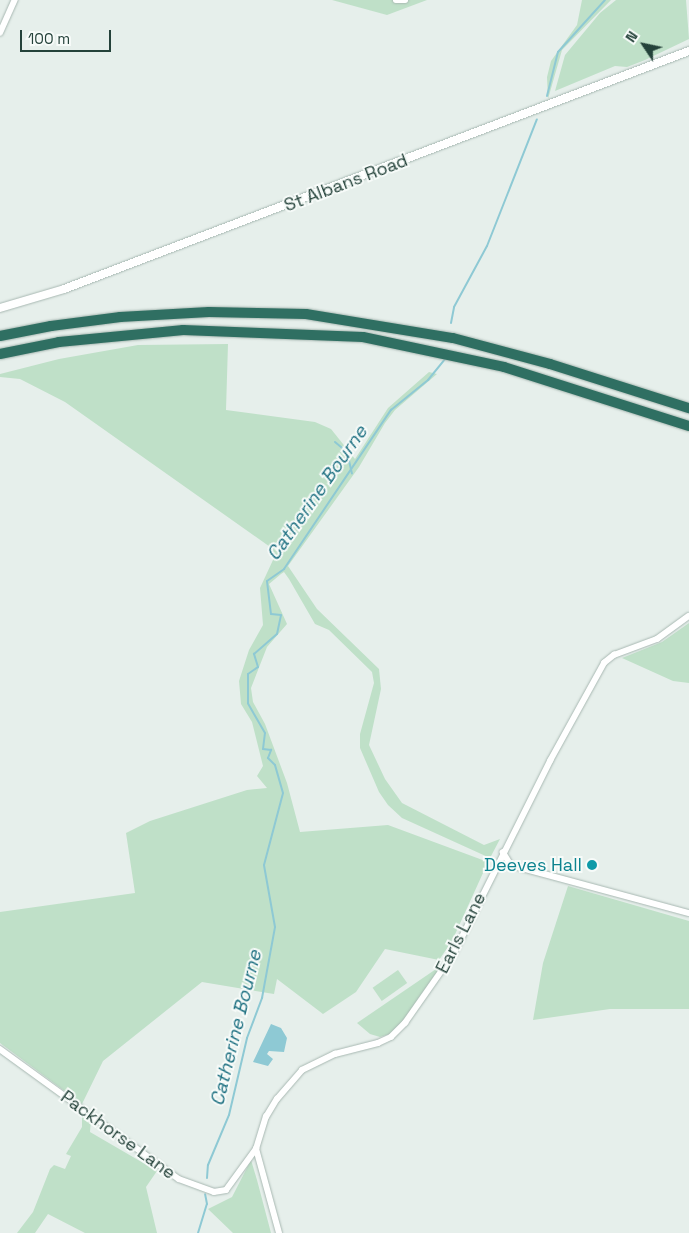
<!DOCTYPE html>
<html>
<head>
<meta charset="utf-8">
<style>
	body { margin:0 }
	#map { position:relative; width:689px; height:1233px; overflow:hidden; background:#e6efeb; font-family:"Space Grotesk",sans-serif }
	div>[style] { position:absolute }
	.green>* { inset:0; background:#bfe0c8; transform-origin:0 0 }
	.water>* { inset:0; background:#8ec9d4 }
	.stream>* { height:2px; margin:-1px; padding:0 1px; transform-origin:1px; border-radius:1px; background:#8ec9d4 }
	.roads { filter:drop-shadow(0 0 1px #a8b8b2) drop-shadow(0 0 1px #a8b8b2) }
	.street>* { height:5.5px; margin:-2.75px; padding:0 2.75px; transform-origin:2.75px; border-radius:2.75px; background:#fff }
	.secondary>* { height:8px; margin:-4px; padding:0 4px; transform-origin:4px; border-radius:4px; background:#fff }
	.highway>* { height:10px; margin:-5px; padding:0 5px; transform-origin:5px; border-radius:5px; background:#2f6f62 }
	.dots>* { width:14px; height:14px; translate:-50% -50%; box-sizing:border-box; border:2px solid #f7fbf9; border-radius:50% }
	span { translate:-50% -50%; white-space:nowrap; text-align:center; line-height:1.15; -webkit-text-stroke:4px #f7fbf9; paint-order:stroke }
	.street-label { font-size:18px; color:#24423a }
	.culture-label { font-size:18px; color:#0d838f }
	.right { translate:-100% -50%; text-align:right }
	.water-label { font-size:19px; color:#1c6f80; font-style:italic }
	.north { position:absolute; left:619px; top:20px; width:50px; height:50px; -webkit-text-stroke:4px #f7fbf9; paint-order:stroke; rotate:304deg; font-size:14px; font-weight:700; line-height:20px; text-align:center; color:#24423a }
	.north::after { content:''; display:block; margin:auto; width:18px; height:22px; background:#24423a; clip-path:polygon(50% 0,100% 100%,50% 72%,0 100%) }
	.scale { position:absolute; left:20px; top:30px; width:91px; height:22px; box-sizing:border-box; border:2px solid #24423a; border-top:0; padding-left:6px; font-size:15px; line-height:18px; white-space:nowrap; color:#24423a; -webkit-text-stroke:4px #f7fbf9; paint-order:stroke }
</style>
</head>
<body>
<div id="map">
	<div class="green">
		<div style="clip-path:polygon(332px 0,427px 0,387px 15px)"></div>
		<div style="clip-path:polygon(582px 0,611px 0,562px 50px,548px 99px,547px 77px,551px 61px,577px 25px)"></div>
		<div style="clip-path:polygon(616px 0,686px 0,689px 39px,645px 60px,627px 67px,615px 66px,555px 91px,565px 55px,600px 13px)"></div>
		<div style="clip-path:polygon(228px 344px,226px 410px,315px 422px,331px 429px,355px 459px,388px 408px,429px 372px,437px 374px,395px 410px,385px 423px,359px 467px,288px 566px,317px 609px,379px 669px,381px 689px,369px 745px,385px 779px,402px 803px,484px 845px,500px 839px,490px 858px,402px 818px,388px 805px,379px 792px,360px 748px,360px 734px,374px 683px,372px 672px,329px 630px,315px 624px,289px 579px,284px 572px,281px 574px,269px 584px,287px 624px,267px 647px,251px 688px,253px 702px,265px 724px,287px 783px,300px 832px,388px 825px,488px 862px,452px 941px,439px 960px,385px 949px,356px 992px,323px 1014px,277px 979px,274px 994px,202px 982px,103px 1061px,82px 1104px,0 1043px,0 912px,135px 893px,126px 833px,150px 821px,247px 790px,267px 788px,257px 776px,263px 766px,252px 722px,241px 704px,239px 681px,249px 650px,263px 625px,260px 588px,273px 560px,273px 549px,65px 402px,20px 379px,0 377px,0 374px,59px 359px,138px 345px)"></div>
		<div style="clip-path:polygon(689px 623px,689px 683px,673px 681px,622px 658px,662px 642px)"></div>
		<div style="clip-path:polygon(568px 886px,689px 921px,689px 1009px,610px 1009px,533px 1020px,543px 963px)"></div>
		<div style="clip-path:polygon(439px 967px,440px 971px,402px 1024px,390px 1034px,380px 1037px,370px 1034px,357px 1023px)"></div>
		<div style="left:398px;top:970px;width:16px;height:31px;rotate:55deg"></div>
		<div style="clip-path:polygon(82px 1113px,91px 1120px,90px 1132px,157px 1171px,146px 1187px,157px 1233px,85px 1233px,48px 1214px,35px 1233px,17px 1233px,33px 1212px,50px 1169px,54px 1165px,65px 1169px,71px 1156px,66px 1154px,82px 1127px)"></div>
		<div style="clip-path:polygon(251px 1160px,257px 1180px,271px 1233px,233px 1233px,208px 1209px,232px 1197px)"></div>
	</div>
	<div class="water">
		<div style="clip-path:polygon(271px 1024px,281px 1028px,287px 1038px,284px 1052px,269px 1051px,267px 1054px,273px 1059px,268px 1066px,253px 1062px)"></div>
	</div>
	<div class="stream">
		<div style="left:547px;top:96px;width:45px;rotate:-76deg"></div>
		<div style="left:558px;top:52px;width:70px;rotate:-47.9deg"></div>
		<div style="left:451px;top:323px;width:16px;rotate:-79deg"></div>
		<div style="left:454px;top:307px;width:69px;rotate:-61.6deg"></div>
		<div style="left:487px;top:246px;width:136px;rotate:-68.5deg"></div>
		<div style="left:335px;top:442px;width:16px;rotate:40deg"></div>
		<div style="left:347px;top:452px;width:22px;rotate:77deg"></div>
		<div style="left:207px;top:1178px;width:13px;rotate:-86deg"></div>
		<div style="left:208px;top:1165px;width:54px;rotate:-67.2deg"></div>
		<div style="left:229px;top:1115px;width:79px;rotate:-76.8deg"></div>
		<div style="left:247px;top:1038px;width:43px;rotate:-69.4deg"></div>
		<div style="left:262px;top:998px;width:72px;rotate:-79.6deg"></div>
		<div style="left:275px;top:927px;width:63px;rotate:-100.1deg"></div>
		<div style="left:264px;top:865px;width:74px;rotate:-75.2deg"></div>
		<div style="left:283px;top:793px;width:29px;rotate:-106deg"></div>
		<div style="left:275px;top:765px;width:10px;rotate:-135deg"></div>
		<div style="left:268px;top:758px;width:9px;rotate:-69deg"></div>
		<div style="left:271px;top:750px;width:8px;rotate:-173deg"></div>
		<div style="left:263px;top:749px;width:16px;rotate:-83deg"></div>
		<div style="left:265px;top:733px;width:34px;rotate:-120deg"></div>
		<div style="left:248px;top:703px;width:29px;rotate:-90deg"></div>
		<div style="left:248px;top:674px;width:12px;rotate:-35deg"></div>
		<div style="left:258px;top:667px;width:14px;rotate:-107deg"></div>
		<div style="left:254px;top:654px;width:30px;rotate:-41deg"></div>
		<div style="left:277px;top:634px;width:19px;rotate:-78deg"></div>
		<div style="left:281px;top:615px;width:10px;rotate:-174deg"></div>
		<div style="left:271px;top:614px;width:33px;rotate:-97deg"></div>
		<div style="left:267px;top:581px;width:21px;rotate:-35deg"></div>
		<div style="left:284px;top:569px;width:192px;rotate:-56.1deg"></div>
		<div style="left:391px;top:410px;width:48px;rotate:-39deg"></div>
		<div style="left:428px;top:380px;width:26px;rotate:-51deg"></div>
		<div style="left:198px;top:1233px;width:30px;rotate:-73deg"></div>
		<div style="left:207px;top:1204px;width:10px;rotate:-101deg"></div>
	</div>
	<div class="roads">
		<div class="street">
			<div style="left:396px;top:0;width:9px"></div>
			<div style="left:0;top:33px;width:36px;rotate:-66deg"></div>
			<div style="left:503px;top:852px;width:15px;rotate:58deg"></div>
			<div style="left:496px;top:865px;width:15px"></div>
			<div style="left:511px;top:865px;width:184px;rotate:15.1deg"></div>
			<div style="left:0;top:1049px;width:221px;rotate:36deg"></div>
			<div style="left:179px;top:1179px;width:37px;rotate:20deg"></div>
			<div style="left:214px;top:1192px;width:12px;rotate:-9deg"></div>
			<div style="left:226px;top:1190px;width:51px;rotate:-53.8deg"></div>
			<div style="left:279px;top:1233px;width:87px;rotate:-105.3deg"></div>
			<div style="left:256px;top:1149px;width:34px;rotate:-73deg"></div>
			<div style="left:266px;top:1117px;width:21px;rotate:-59deg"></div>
			<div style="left:277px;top:1099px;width:38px;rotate:-49deg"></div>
			<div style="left:302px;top:1070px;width:37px;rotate:-26deg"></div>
			<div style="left:335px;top:1054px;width:44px;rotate:-14.3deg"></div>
			<div style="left:378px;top:1043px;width:14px;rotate:-25deg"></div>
			<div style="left:391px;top:1037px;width:20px;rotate:-45deg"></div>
			<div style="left:405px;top:1023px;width:85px;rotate:-55deg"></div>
			<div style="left:454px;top:953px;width:215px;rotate:-63.4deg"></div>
			<div style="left:550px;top:761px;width:112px;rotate:-61.1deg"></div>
			<div style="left:604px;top:663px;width:13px;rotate:-39deg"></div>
			<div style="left:614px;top:655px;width:46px;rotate:-20.4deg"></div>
			<div style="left:657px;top:639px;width:39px;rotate:-36deg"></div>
		</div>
		<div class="secondary">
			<div style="left:0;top:308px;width:67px;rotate:-16.5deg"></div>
			<div style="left:64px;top:289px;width:669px;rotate:-20.85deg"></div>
		</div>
		<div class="highway">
			<div style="left:0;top:336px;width:52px;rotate:-11.1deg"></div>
			<div style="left:51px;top:326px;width:70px;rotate:-7.4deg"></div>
			<div style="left:120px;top:317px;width:89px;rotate:-3.2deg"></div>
			<div style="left:209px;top:312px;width:97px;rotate:1.2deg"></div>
			<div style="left:306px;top:314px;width:149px;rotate:9.3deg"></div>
			<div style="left:453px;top:338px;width:100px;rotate:15deg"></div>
			<div style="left:550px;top:364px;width:146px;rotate:17.6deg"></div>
			<div style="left:0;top:354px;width:60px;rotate:-11.5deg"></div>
			<div style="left:59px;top:342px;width:125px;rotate:-5.5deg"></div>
			<div style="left:183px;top:330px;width:180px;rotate:2.2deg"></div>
			<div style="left:363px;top:337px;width:144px;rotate:12deg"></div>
			<div style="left:504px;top:367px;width:194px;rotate:17.7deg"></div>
		</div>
	</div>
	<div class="dots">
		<div style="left:592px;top:865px;background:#0f9aa8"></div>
	</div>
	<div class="street-label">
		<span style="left:346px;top:183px;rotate:-21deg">St Albans Road</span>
		<span style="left:461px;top:933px;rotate:-63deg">Earls Lane</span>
		<span style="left:118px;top:1135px;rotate:36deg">Packhorse Lane</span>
	</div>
	<div class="culture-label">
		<span class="right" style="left:582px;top:865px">Deeves Hall</span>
	</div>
	<div class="water-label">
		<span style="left:317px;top:493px;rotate:-55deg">Catherine Bourne</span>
		<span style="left:236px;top:1028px;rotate:-76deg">Catherine Bourne</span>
	</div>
	<div class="north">N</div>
	<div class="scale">100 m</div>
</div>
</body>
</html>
